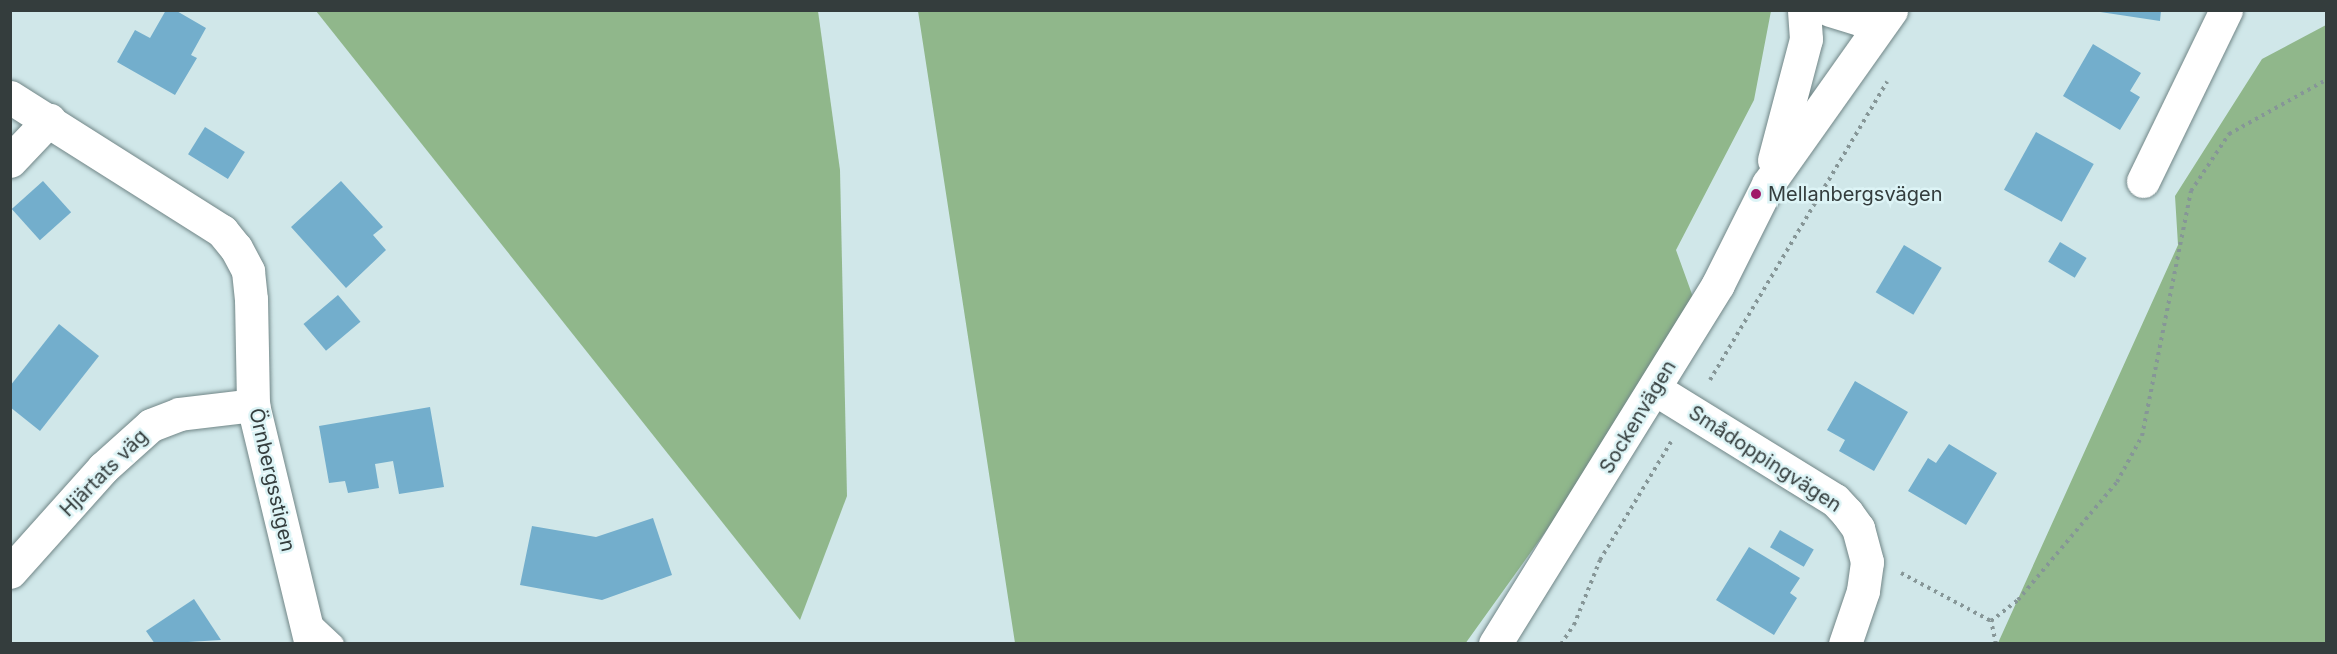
<!DOCTYPE html>
<html>
<head>
<meta charset="utf-8">
<style>
	body { margin:0 }
	#map { position:relative; width:2337px; height:654px; overflow:hidden; background:#d0e7e9; font-family:Inter,sans-serif }
	div>[style] { position:absolute }
	.forest>* { inset:0; background:#90b78b }
	.building>* { inset:0; background:#73aecc; transform-origin:0 0 }
	.path>* { height:4px; margin-top:-2px; transform-origin:0; background:repeating-linear-gradient(90deg,#869697 0 3px,transparent 0 7.5px) }
	.roads { filter:drop-shadow(0 0 2px #718687) drop-shadow(0 0 2px #718687) }
	.lane>* { height:20px; margin:-10px; padding:0 10px; transform-origin:10px; border-radius:10px; background:#fff }
	.street>* { height:33px; margin:-16.5px; padding:0 16.5px; transform-origin:16.5px; border-radius:16.5px; background:#fff }
	.secondary>* { height:33px; margin:-16.5px; padding:0 16.5px; transform-origin:16.5px; border-radius:16.5px; background:#fff }
	.dots>* { width:16px; height:16px; translate:-50% -50%; box-sizing:border-box; border:3px solid #ddf4f6; border-radius:50% }
	span { translate:-50% -50%; white-space:nowrap; text-align:center; line-height:1.15; -webkit-text-stroke:5px #ddf4f6; paint-order:stroke }
	.poi-label { font-size:20px; color:#343d3d }
	.left { translate:0 -50%; text-align:left }
	.street-label { font-size:20px; color:#343d3d }
	.frame { position:absolute; inset:0; border:12px solid #343d3d; pointer-events:none }
</style>
</head>
<body>
<div id="map">
	<div class="forest">
		<div style="clip-path:polygon(316px 11px,818px 11px,840px 170px,847px 496px,800px 620px)"></div>
		<div style="clip-path:polygon(918px 11px,1771px 11px,1754px 100px,1676px 250px,1693px 297px,1617px 432px,1465px 644px,1015px 643px)"></div>
		<div style="clip-path:polygon(2326px 25px,2326px 643px,1998px 643px,2178px 245px,2175px 196px,2262px 59px)"></div>
	</div>
	<div class="building">
		<div style="clip-path:polygon(166px 10px,175px 10px,206px 28px,191px 55px,197px 58px,175px 95px,117px 62px,135px 30px,150px 38px)"></div>
		<div style="clip-path:polygon(2087px 10px,2161px 10px,2160px 21px)"></div>
		<div style="clip-path:polygon(2093px 44px,2141px 73px,2130px 91px,2140px 97px,2120px 130px,2063px 96px)"></div>
		<div style="left:205px;top:127px;width:47px;height:32px;rotate:32deg"></div>
		<div style="left:2036px;top:132px;width:66px;height:66px;rotate:29deg"></div>
		<div style="left:43px;top:181px;width:42px;height:42px;rotate:48deg"></div>
		<div style="clip-path:polygon(341px 181px,383px 227px,373px 235px,386px 250px,346px 288px,291px 227px)"></div>
		<div style="left:2060px;top:242px;width:31px;height:23px;rotate:31deg"></div>
		<div style="left:1904px;top:245px;width:44px;height:55px;rotate:31deg"></div>
		<div style="left:338px;top:295px;width:35px;height:45px;rotate:50deg"></div>
		<div style="clip-path:polygon(59px 324px,99px 356px,40px 431px,10px 407px,10px 386px)"></div>
		<div style="clip-path:polygon(1855px 381px,1908px 412px,1874px 471px,1839px 451px,1845px 440px,1827px 430px)"></div>
		<div style="clip-path:polygon(430px 407px,444px 487px,399px 494px,393px 461px,375px 464px,379px 488px,348px 493px,345px 481px,329px 483px,319px 426px)"></div>
		<div style="clip-path:polygon(1949px 444px,1997px 473px,1966px 525px,1908px 491px,1928px 458px,1936px 463px)"></div>
		<div style="clip-path:polygon(653px 518px,672px 575px,602px 600px,520px 585px,532px 526px,596px 537px)"></div>
		<div style="left:1780px;top:530px;width:39px;height:20px;rotate:30deg"></div>
		<div style="clip-path:polygon(1749px 547px,1800px 578px,1790px 593px,1797px 598px,1774px 635px,1716px 600px)"></div>
		<div style="clip-path:polygon(194px 599px,221px 640px,155px 644px,146px 631px)"></div>
	</div>
	<div class="path">
		<div style="left:1710px;top:380px;width:347px;rotate:-59.3deg"></div>
		<div style="left:1901px;top:573px;width:102px;rotate:28.1deg"></div>
		<div style="left:1561px;top:644px;width:23px;rotate:-56deg"></div>
		<div style="left:1574px;top:625px;width:70px;rotate:-68.2deg"></div>
		<div style="left:1600px;top:560px;width:138px;rotate:-59deg"></div>
		<div style="left:1996px;top:644px;width:24px;rotate:-102deg"></div>
		<div style="left:1991px;top:621px;width:34px;rotate:-38deg"></div>
		<div style="left:2018px;top:600px;width:154px;rotate:-50deg"></div>
		<div style="left:2117px;top:482px;width:52px;rotate:-61.5deg"></div>
		<div style="left:2142px;top:436px;width:250px;rotate:-78.7deg"></div>
		<div style="left:2191px;top:191px;width:69px;rotate:-56.3deg"></div>
		<div style="left:2229px;top:134px;width:111px;rotate:-29.1deg"></div>
	</div>
	<div class="roads">
		<div class="lane">
			<div style="left:307px;top:619px;width:37px;rotate:43deg"></div>
		</div>
		<div class="street">
			<div style="left:10px;top:97px;width:251px;rotate:32.3deg"></div>
			<div style="left:222px;top:231px;width:22px;rotate:51deg"></div>
			<div style="left:236px;top:248px;width:26px;rotate:62deg"></div>
			<div style="left:248px;top:271px;width:28px;rotate:84deg"></div>
			<div style="left:251px;top:299px;width:106px;rotate:88.9deg"></div>
			<div style="left:253px;top:405px;width:246px;rotate:76.4deg"></div>
			<div style="left:10px;top:161px;width:57px;rotate:-46.4deg"></div>
			<div style="left:2143px;top:181px;width:190px;rotate:-64.1deg"></div>
			<div style="left:1655px;top:389px;width:211px;rotate:31.7deg"></div>
			<div style="left:1835px;top:500px;width:18px;rotate:47deg"></div>
			<div style="left:1847px;top:513px;width:19px;rotate:54deg"></div>
			<div style="left:1858px;top:528px;width:35px;rotate:75deg"></div>
			<div style="left:1867px;top:562px;width:29px;rotate:98deg"></div>
			<div style="left:1863px;top:591px;width:56px;rotate:108.8deg"></div>
			<div style="left:10px;top:572px;width:140px;rotate:-48.2deg"></div>
			<div style="left:103px;top:468px;width:64px;rotate:-41.9deg"></div>
			<div style="left:151px;top:425px;width:30px;rotate:-21deg"></div>
			<div style="left:179px;top:414px;width:75px;rotate:-6.9deg"></div>
		</div>
		<div class="secondary">
			<div style="left:1830px;top:10px;width:34px;rotate:17deg"></div>
			<div style="left:1862px;top:20px;width:30px;rotate:-20deg"></div>
			<div style="left:1774px;top:160px;width:125px;rotate:-75.2deg"></div>
			<div style="left:1806px;top:39px;width:29px;rotate:-94deg"></div>
			<div style="left:1495px;top:644px;width:423px;rotate:-58.2deg"></div>
			<div style="left:1718px;top:284px;width:112px;rotate:-63.4deg"></div>
			<div style="left:1768px;top:184px;width:213px;rotate:-54.7deg"></div>
		</div>
	</div>
	<div class="dots">
		<div style="left:1756px;top:194px;background:#a01968"></div>
	</div>
	<div class="poi-label">
		<span class="left" style="left:1768px;top:194px">Mellanbergsvägen</span>
	</div>
	<div class="street-label">
		<span style="left:1638px;top:417px;rotate:-59deg">Sockenvägen</span>
		<span style="left:1765px;top:459px;rotate:33deg">Smådoppingvägen</span>
		<span style="left:104px;top:473px;rotate:-45deg">Hjärtats väg</span>
		<span style="left:272px;top:480px;rotate:77deg">Örnbergsstigen</span>
	</div>
	<div class="frame"></div>
</div>
</body>
</html>
